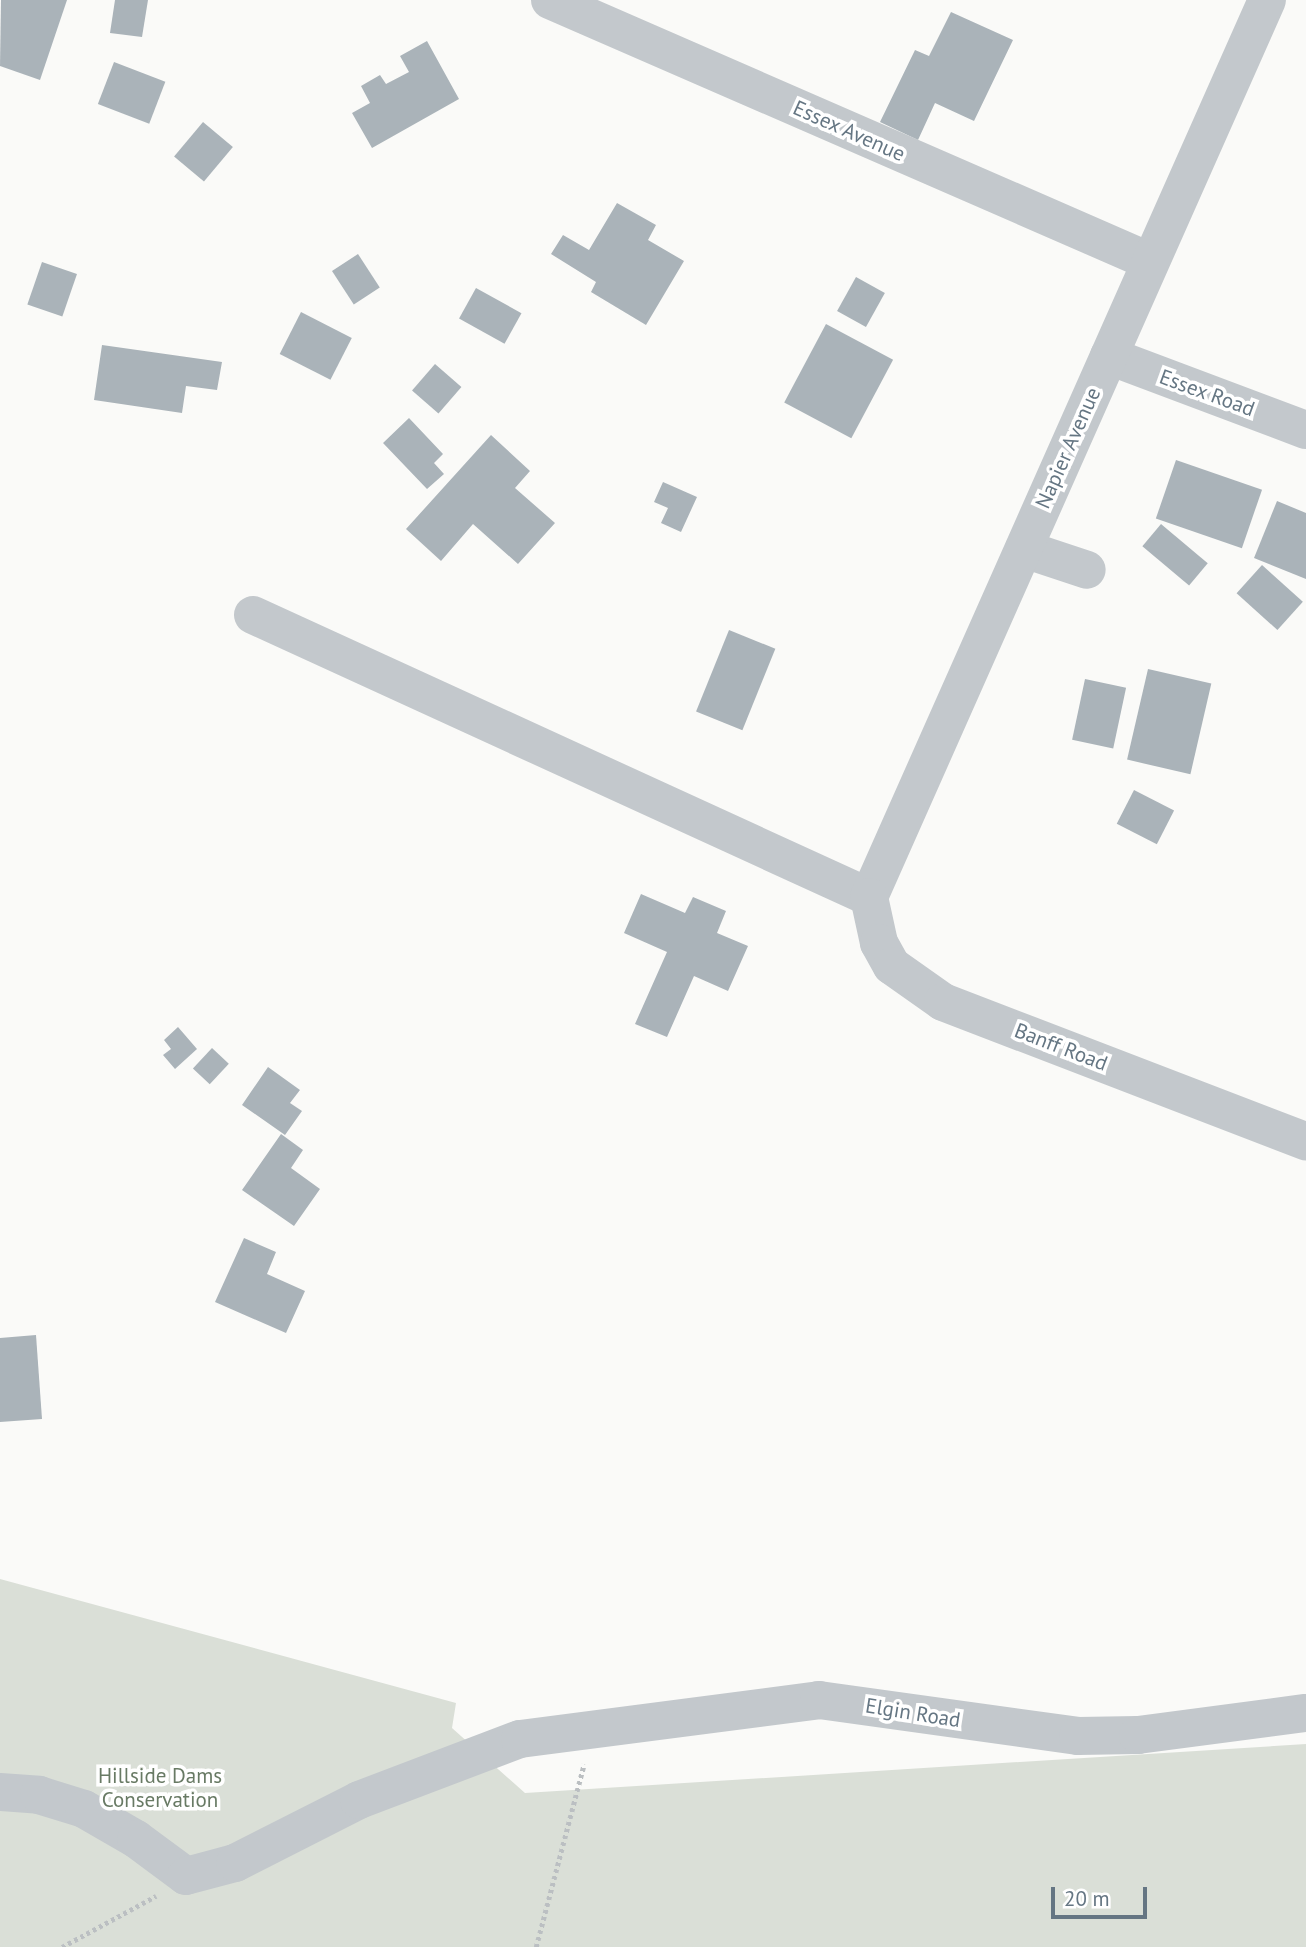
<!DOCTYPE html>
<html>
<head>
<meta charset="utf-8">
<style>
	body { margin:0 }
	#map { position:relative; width:1306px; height:1947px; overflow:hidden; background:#fafaf8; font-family:"PT Sans",sans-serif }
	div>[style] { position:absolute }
	.green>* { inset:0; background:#dadfd7 }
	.building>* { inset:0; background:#aab3b9; transform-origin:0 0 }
	.path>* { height:4.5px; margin-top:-2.25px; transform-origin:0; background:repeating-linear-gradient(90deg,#bbbfc2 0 3.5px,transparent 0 7px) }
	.minor>* { height:38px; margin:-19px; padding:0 19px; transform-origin:19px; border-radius:19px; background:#c3c8cc }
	span { translate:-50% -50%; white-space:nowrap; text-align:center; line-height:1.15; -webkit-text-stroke:7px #fff; paint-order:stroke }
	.street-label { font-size:21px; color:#657683 }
	.park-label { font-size:21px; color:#687a64 }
	.scale { position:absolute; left:1051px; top:1887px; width:96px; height:32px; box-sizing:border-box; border:4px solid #657683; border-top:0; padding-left:9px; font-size:21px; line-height:24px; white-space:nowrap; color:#657683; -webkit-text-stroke:5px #fff; paint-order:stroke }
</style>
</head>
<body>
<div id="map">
	<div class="green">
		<div style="clip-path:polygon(0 1579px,456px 1703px,452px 1728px,525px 1793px,1306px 1744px,1306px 1947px,0 1947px)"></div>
	</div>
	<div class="building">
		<div style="clip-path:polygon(1px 0,67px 0,40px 80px,0 66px)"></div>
		<div style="clip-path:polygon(115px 0,148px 0,142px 37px,110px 33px)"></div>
		<div style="clip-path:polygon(951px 12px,1013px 40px,974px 121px,935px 103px,918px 140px,880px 122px,915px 50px,929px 56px)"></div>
		<div style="clip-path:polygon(427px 41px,459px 99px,372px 148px,352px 113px,370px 103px,361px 86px,380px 75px,386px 84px,409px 72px,400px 56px)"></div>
		<div style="left:114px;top:62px;width:55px;height:45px;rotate:21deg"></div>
		<div style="left:203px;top:122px;width:39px;height:45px;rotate:40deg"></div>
		<div style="clip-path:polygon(617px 203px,656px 225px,648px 240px,684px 261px,646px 325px,591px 292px,596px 282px,551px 254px,563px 235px,589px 250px)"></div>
		<div style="left:358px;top:254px;width:40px;height:31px;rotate:57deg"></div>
		<div style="left:42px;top:262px;width:37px;height:45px;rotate:19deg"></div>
		<div style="left:856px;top:277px;width:33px;height:39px;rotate:29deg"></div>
		<div style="left:476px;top:288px;width:52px;height:35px;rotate:29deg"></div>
		<div style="left:301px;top:312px;width:57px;height:47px;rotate:27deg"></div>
		<div style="left:826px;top:324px;width:76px;height:89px;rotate:28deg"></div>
		<div style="clip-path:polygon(102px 345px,222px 362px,217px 390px,186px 386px,182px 413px,94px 400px)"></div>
		<div style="left:435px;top:364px;width:35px;height:35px;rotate:41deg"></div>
		<div style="clip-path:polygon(409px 418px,443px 454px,434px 463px,444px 474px,427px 489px,383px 443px)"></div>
		<div style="clip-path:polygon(491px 435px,530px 471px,515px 488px,555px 523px,518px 564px,473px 524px,441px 561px,406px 529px)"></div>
		<div style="left:1176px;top:460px;width:91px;height:62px;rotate:19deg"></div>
		<div style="clip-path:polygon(663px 482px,697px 497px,681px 532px,661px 523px,668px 508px,654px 502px)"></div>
		<div style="clip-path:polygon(1277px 501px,1306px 513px,1306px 579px,1254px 558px)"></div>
		<div style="left:1161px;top:524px;width:61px;height:29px;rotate:40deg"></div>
		<div style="left:1262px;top:565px;width:55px;height:38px;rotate:42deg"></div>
		<div style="left:729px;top:630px;width:50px;height:88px;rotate:22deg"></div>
		<div style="left:1148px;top:669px;width:65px;height:93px;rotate:13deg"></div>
		<div style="left:1085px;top:679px;width:42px;height:62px;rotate:12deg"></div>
		<div style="left:1134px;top:790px;width:45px;height:38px;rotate:27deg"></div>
		<div style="clip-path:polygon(641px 894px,685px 913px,693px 897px,726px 911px,717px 933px,748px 946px,728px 991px,694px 976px,667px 1037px,635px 1024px,667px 952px,624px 933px)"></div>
		<div style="clip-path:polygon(178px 1027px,197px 1049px,175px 1069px,163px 1055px,171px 1049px,164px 1040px)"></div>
		<div style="left:212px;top:1048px;width:23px;height:28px;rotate:43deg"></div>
		<div style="clip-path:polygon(268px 1067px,300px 1090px,290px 1103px,302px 1111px,285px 1135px,242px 1105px)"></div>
		<div style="clip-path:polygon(281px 1134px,303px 1150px,291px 1168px,320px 1189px,294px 1226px,242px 1190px)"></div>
		<div style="clip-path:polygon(244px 1238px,276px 1252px,267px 1274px,305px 1291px,286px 1333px,215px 1302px)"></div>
		<div style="clip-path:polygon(36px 1335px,42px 1419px,0 1422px,0 1338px)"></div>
	</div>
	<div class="path">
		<div style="left:62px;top:1947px;width:107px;rotate:-28.5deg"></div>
		<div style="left:536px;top:1947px;width:189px;rotate:-75.3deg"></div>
	</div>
	<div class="minor">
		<div style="left:550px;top:0;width:653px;rotate:23.54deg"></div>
		<div style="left:1109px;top:356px;width:210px;rotate:20.6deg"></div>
		<div style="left:1024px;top:549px;width:66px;rotate:18.4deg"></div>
		<div style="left:253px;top:615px;width:677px;rotate:24.6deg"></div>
		<div style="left:869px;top:897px;width:981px;rotate:-66.07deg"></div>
		<div style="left:869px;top:897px;width:47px;rotate:77.7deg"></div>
		<div style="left:879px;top:943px;width:26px;rotate:61deg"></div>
		<div style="left:892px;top:966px;width:62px;rotate:35.2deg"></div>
		<div style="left:943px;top:1002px;width:389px;rotate:21deg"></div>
		<div style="left:0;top:1792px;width:39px;rotate:4deg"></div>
		<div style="left:39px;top:1795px;width:47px;rotate:17.3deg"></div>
		<div style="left:84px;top:1809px;width:60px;rotate:30deg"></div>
		<div style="left:136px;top:1839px;width:62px;rotate:36.5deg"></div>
		<div style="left:186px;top:1876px;width:51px;rotate:-14.9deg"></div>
		<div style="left:235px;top:1863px;width:139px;rotate:-26.9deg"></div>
		<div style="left:359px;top:1800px;width:172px;rotate:-20.8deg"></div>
		<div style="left:520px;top:1739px;width:302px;rotate:-7.4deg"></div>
		<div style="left:819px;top:1700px;width:261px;rotate:7.9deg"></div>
		<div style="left:1078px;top:1736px;width:60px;rotate:-1deg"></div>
		<div style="left:1138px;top:1735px;width:169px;rotate:-7.5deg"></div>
	</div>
	<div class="street-label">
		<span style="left:849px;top:131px;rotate:24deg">Essex Avenue</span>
		<span style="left:1207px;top:393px;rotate:20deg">Essex Road</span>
		<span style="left:1068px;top:448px;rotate:-66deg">Napier Avenue</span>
		<span style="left:1061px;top:1047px;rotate:21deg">Banff Road</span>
		<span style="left:913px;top:1713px;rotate:9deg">Elgin Road</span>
	</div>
	<div class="park-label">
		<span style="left:160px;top:1788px">Hillside Dams<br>Conservation</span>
	</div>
	<div class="scale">20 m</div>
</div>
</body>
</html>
